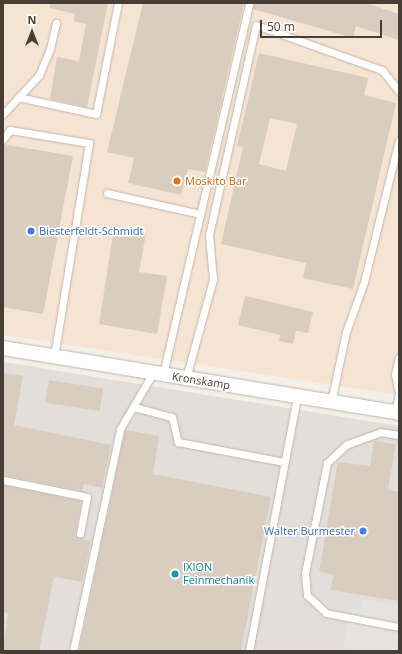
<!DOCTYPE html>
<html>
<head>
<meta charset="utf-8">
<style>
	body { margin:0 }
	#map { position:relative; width:402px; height:654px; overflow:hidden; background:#f4efe8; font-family:"Open Sans",sans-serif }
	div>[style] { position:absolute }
	.commercial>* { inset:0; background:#f6e4d3 }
	.industrial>* { inset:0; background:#e3ded9 }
	.parking>* { inset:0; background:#e5e2df }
	.building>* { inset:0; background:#d9cdc0; transform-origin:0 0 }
	.roads { filter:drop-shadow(0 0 1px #c0b6aa) drop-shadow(0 0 1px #c0b6aa) }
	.lane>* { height:7px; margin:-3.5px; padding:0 3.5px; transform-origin:3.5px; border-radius:3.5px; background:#fff }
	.street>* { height:14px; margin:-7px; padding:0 7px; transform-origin:7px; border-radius:7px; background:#fff }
	.dots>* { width:11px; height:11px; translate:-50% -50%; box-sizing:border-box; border:2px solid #fff; border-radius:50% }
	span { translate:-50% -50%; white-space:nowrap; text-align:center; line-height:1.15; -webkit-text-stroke:3px #fff; paint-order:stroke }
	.food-label { font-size:11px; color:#c56008 }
	.left { translate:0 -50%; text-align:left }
	.shop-label { font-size:11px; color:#366cbe }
	.right { translate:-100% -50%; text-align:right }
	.street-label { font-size:11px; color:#473f36 }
	.culture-label { font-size:11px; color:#0d838f }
	.frame { position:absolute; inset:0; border:4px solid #473f36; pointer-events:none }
	.north { position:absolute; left:12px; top:12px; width:40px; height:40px; -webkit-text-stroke:3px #fff; paint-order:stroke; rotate:0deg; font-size:11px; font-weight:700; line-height:16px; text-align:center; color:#473f36 }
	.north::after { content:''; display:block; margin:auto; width:14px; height:18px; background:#473f36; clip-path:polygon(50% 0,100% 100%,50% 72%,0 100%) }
	.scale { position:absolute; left:260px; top:20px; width:122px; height:18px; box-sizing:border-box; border:2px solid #473f36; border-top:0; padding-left:5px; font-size:12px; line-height:14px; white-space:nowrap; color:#473f36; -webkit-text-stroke:3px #fff; paint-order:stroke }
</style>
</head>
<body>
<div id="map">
	<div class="commercial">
		<div style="clip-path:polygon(3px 3px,399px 3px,399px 395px,3px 335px)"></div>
	</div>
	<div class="industrial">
		<div style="clip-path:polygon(3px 362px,399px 426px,399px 651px,3px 651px)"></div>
	</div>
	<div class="parking">
		<div style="clip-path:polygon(362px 598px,399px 605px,399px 651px,355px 651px,343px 648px,349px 608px,360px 610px)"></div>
	</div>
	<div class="building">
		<div style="clip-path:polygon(50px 3px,108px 3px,87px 107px,50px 99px,57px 57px,79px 61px,86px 24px,74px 21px,75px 14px,50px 8px)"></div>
		<div style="clip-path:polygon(143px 3px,244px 3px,205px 172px,188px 169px,181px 195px,128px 183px,134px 158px,107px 152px)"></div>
		<div style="clip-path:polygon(254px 3px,366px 3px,399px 14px,399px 40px,356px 26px,353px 38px,253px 9px)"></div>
		<div style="clip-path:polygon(evenodd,259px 53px,368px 78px,364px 95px,396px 103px,353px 289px,303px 278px,306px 263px,221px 244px,243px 147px,237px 146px,259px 53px,270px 118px,297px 124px,286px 171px,259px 164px,270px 118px)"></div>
		<div style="clip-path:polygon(3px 144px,73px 156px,43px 314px,3px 307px)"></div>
		<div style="clip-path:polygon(114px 228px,146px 233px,139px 272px,167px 276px,157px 334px,99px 324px)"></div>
		<div style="clip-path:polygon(245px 296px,313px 312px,308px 333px,296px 331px,293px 344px,279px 341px,280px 335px,238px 325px)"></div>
		<div style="clip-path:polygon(3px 373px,23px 376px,14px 425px,111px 445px,102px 488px,84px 484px,82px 491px,3px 475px)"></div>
		<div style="left:49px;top:380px;width:55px;height:23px;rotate:9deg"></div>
		<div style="clip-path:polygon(125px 430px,159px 436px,153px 474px,271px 497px,241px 651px,79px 651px)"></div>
		<div style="clip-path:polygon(374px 441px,396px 444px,388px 490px,399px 492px,399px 601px,330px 590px,334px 575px,319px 571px,338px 462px,370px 466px)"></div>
		<div style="clip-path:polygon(3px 485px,81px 501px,75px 536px,91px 541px,82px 582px,54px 577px,39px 651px,3px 651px,8px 613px,3px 612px)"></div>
	</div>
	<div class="roads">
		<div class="lane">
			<div style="left:18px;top:97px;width:80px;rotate:12.3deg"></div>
			<div style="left:96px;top:114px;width:113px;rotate:-78.8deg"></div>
			<div style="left:3px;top:114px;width:53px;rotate:-47.3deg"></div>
			<div style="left:39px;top:75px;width:28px;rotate:-67deg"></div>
			<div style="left:50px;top:49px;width:27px;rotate:-77deg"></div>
			<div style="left:3px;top:139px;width:11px;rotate:-52deg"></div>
			<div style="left:10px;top:130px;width:80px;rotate:9.3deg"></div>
			<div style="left:89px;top:143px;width:217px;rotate:99.3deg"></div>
			<div style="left:107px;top:193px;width:95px;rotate:12.7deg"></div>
			<div style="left:163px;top:374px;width:381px;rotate:-76.9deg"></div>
			<div style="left:186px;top:378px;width:103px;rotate:-74.7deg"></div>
			<div style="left:213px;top:279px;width:44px;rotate:-95.2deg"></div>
			<div style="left:209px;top:235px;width:215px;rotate:-77.4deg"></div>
			<div style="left:256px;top:25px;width:134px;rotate:19.7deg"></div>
			<div style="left:382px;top:70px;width:27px;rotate:51deg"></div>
			<div style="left:331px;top:402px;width:72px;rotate:-77.9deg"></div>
			<div style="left:346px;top:332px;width:53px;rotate:-70.2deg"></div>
			<div style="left:364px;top:282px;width:146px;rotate:-76.2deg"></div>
			<div style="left:134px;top:407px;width:39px;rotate:15deg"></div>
			<div style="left:172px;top:417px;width:26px;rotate:77deg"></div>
			<div style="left:178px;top:442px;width:108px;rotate:10.7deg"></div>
			<div style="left:395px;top:412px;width:19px;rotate:-78deg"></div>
			<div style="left:399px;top:393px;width:19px;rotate:-102deg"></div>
			<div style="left:395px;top:374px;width:17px;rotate:-77deg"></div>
			<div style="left:399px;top:435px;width:18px;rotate:-171deg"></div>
			<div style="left:381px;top:432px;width:37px;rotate:160deg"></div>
			<div style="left:346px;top:445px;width:26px;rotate:137deg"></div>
			<div style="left:327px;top:463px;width:112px;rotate:101.3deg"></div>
			<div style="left:305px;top:573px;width:22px;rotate:85deg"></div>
			<div style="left:307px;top:595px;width:26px;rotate:43deg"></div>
			<div style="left:326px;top:613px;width:74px;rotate:10.9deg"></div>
			<div style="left:3px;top:480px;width:86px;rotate:11.4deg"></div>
			<div style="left:87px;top:497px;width:37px;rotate:101deg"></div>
			<div style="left:73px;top:651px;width:227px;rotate:-78deg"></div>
			<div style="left:120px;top:429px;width:65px;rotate:-59.5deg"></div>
			<div style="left:249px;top:651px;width:259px;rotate:-79.3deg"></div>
		</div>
		<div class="street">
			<div style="left:3px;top:348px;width:401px;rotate:9.3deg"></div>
		</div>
	</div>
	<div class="dots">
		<div style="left:177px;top:181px;background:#e8710a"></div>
		<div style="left:31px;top:231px;background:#3f7fe0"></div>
		<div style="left:363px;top:531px;background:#3f7fe0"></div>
		<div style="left:175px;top:574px;background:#0f9aa8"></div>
	</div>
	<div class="food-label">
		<span class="left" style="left:185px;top:181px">Moskito Bar</span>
	</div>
	<div class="shop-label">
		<span class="left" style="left:39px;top:231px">Biesterfeldt-Schmidt</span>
		<span class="right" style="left:355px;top:531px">Walter Burmester</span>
	</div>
	<div class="street-label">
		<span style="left:201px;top:381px;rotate:9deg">Kronskamp</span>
	</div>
	<div class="culture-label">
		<span class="left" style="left:183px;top:574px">IXION<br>Feinmechanik</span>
	</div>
	<div class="frame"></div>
	<div class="north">N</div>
	<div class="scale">50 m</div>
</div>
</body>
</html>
